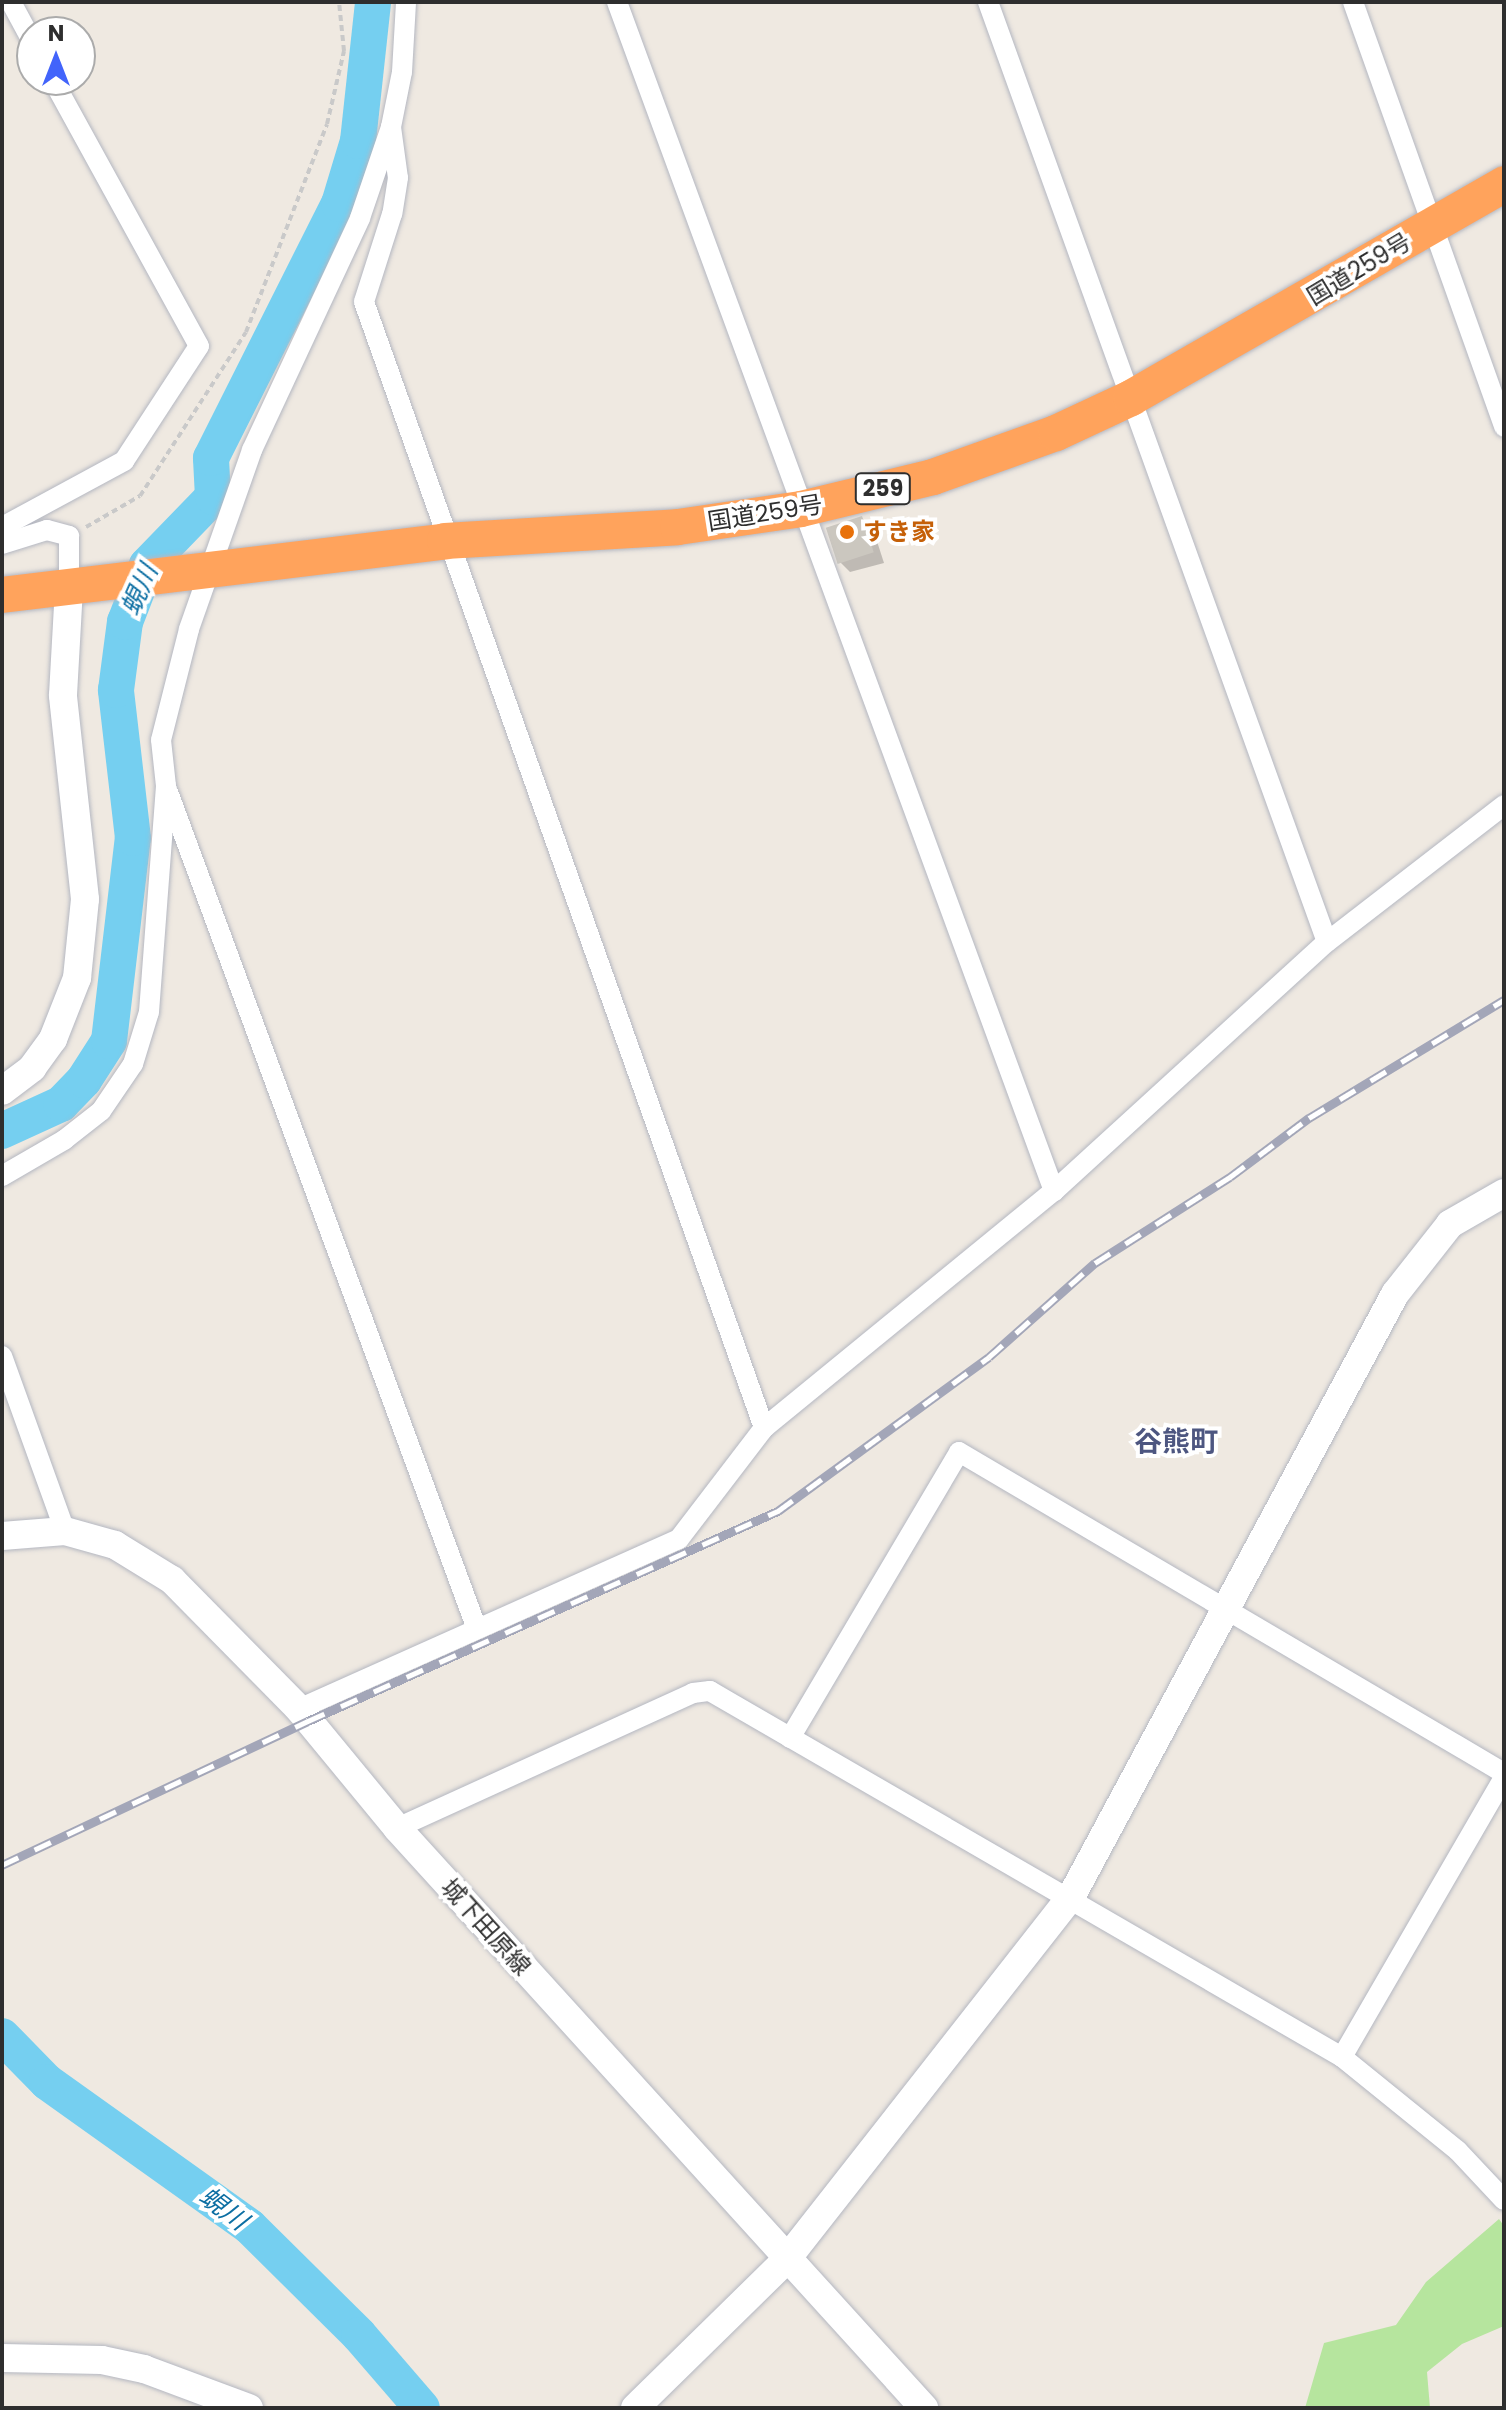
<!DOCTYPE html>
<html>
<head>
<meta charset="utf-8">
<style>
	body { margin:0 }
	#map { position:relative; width:1506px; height:2410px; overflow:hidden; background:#efe9e1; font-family:Poppins,"Noto Sans JP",sans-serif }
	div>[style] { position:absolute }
	.green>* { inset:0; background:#b6e59e }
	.shadow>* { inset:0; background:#0003 }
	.river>* { height:36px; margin:-18px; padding:0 18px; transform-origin:18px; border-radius:18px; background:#75cff0 }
	.building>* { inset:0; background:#cbc7bf; transform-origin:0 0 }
	.path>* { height:4px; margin-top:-2px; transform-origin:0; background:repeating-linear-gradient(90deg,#c9c9c9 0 6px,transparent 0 10px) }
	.roads { filter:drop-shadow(0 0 2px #b4b7c1) drop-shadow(0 0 2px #b4b7c1) }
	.street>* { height:20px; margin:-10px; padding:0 10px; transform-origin:10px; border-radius:10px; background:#fff }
	.secondary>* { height:28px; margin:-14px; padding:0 14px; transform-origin:14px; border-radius:14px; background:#fff }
	.highway>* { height:36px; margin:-18px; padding:0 18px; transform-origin:18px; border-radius:18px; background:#ffa35c }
	.rail>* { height:9px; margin-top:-4.5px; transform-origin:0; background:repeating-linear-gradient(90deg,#fff 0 18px,#a3a6b8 0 36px); box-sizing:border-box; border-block:2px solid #a3a6b8 }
	.dots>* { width:22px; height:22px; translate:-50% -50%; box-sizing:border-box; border:4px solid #fff; border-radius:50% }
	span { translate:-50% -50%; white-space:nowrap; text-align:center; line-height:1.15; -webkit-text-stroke:8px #fff; paint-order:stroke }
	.shield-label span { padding:2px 6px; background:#fff; border:2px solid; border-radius:6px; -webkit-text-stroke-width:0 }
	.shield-label { font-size:22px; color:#2e2e2e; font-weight:700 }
	.street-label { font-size:24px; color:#2e2e2e }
	.food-label { font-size:24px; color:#c56008; font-weight:700 }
	.left { translate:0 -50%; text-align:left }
	.water-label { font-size:26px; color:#0d6fa3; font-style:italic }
	.quarter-label { font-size:28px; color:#4d5680; font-weight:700 }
	.frame { position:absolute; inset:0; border:4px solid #2e2e2e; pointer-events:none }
	.north { position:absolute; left:16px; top:16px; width:80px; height:80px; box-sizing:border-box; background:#fff; border:2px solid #ababab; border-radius:50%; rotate:0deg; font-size:22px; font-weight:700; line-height:32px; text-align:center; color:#2e2e2e }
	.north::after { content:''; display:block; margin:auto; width:28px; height:36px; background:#4264fb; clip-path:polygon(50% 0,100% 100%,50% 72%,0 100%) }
</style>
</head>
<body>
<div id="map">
	<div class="green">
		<div style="clip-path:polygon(1499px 2219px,1504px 2226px,1504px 2326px,1462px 2344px,1427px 2372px,1430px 2408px,1305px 2408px,1324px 2343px,1396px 2325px,1426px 2282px)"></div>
	</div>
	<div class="shadow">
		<div style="clip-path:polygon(862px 518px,873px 529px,884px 563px,850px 572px,838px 560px)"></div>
	</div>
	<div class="river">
		<div style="left:2px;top:1131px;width:65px;rotate:-24.6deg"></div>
		<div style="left:61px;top:1104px;width:33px;rotate:-46deg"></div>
		<div style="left:84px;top:1080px;width:46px;rotate:-57.3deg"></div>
		<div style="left:109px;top:1041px;width:204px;rotate:-83.3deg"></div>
		<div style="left:133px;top:838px;width:149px;rotate:-96.6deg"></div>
		<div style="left:116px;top:690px;width:69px;rotate:-82.5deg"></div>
		<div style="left:125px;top:622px;width:61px;rotate:-68.9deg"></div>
		<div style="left:147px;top:565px;width:95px;rotate:-45.9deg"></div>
		<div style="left:213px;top:497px;width:39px;rotate:-93deg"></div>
		<div style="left:211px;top:458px;width:284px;rotate:-63.3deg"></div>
		<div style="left:339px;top:204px;width:66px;rotate:-73.2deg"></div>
		<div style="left:358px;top:141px;width:140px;rotate:-83.8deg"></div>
		<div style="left:2px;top:2036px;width:64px;rotate:45.6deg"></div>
		<div style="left:47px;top:2082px;width:249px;rotate:35.5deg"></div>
		<div style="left:250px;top:2227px;width:153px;rotate:44.7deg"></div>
		<div style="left:359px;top:2335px;width:96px;rotate:49.2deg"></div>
	</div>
	<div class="building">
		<div style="left:862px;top:516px;width:38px;height:38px;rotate:72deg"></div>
	</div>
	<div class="path">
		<div style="left:86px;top:527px;width:62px;rotate:-29.9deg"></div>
		<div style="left:140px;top:496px;width:195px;rotate:-57.1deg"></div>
		<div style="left:246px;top:332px;width:223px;rotate:-68.7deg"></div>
		<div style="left:327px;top:124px;width:75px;rotate:-76.9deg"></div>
		<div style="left:344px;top:51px;width:49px;rotate:-95.8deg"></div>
	</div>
	<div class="roads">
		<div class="street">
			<div style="left:11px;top:2px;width:44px;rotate:61.7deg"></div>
			<div style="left:617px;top:2px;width:1267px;rotate:69.82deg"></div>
			<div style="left:988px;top:2px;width:999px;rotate:70.17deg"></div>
			<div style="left:1353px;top:2px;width:451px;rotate:70.4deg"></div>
			<div style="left:391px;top:127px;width:51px;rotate:82.2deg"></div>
			<div style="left:398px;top:178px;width:36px;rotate:99deg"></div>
			<div style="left:392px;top:214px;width:92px;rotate:107.7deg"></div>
			<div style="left:364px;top:302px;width:1195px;rotate:70.44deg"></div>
			<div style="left:2px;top:527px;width:139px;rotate:-28.4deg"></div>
			<div style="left:124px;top:461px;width:137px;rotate:-56.9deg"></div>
			<div style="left:199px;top:346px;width:303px;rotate:-118.8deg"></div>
			<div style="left:2px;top:544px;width:47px;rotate:-17.3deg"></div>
			<div style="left:47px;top:530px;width:23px;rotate:15deg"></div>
			<div style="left:69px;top:536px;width:51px;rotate:90deg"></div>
			<div style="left:168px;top:792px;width:892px;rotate:69.74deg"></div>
			<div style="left:2px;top:1176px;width:72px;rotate:-30.1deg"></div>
			<div style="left:64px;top:1140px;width:47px;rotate:-38.1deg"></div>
			<div style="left:101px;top:1111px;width:57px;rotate:-55.8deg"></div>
			<div style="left:133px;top:1064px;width:54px;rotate:-72.9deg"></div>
			<div style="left:149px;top:1012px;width:227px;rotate:-85.7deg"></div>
			<div style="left:166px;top:786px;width:46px;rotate:-96.2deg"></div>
			<div style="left:161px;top:740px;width:114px;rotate:-75.8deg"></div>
			<div style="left:189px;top:629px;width:190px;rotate:-70.6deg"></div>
			<div style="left:252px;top:450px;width:256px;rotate:-65deg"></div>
			<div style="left:360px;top:218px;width:96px;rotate:-71.2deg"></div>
			<div style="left:391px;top:127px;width:56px;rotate:-78.7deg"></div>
			<div style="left:402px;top:72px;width:70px;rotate:-86.7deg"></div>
			<div style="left:2px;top:1356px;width:186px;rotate:70.2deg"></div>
			<div style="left:299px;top:1709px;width:416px;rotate:-24.1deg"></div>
			<div style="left:679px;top:1539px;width:140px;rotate:-52.6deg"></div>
			<div style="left:764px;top:1428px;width:375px;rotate:-39.3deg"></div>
			<div style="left:1054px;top:1191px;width:369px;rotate:-42.4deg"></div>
			<div style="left:1327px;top:942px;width:224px;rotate:-37.7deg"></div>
			<div style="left:790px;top:1738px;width:332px;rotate:-59.4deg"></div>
			<div style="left:959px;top:1452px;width:633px;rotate:30.5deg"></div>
			<div style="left:397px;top:1828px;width:325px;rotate:-24.5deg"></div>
			<div style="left:693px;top:1693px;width:17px;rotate:-7deg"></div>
			<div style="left:710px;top:1691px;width:730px;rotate:30.08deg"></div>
			<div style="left:1342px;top:2057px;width:149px;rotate:39deg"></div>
			<div style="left:1458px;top:2151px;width:67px;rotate:46.8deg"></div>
			<div style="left:1342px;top:2057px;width:323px;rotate:-59.9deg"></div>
		</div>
		<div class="secondary">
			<div style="left:2px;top:1091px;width:38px;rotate:-37deg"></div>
			<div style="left:32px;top:1068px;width:36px;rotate:-54deg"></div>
			<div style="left:53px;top:1039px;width:66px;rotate:-68.5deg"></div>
			<div style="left:77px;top:978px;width:79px;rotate:-84.2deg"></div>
			<div style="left:85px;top:899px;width:205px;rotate:-96.2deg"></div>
			<div style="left:63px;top:695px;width:108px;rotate:-86.8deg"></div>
			<div style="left:2px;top:1536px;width:63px;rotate:-4.5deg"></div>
			<div style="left:65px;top:1531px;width:52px;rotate:15.6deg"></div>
			<div style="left:115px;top:1545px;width:67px;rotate:31.6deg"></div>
			<div style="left:172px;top:1580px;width:181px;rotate:45.4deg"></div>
			<div style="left:299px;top:1709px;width:154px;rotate:50.5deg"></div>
			<div style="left:397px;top:1828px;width:784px;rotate:47.74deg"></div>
			<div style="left:2px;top:2358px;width:100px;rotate:1.1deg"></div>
			<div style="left:102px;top:2360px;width:43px;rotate:12.1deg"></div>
			<div style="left:144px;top:2369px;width:112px;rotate:20.4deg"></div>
			<div style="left:635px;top:2408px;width:211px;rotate:-44.4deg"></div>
			<div style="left:786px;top:2260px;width:462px;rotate:-51.9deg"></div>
			<div style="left:1071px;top:1897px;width:685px;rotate:-61.75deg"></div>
			<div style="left:1395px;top:1294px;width:89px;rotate:-51.8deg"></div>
			<div style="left:1450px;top:1224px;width:62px;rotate:-29.9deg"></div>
		</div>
		<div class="highway">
			<div style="left:2px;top:595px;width:446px;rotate:-6.9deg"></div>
			<div style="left:445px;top:541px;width:233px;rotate:-3.4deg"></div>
			<div style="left:678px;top:527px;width:124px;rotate:-8.3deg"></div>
			<div style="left:801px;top:509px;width:136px;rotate:-13.6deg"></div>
			<div style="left:933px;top:477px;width:131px;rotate:-19.7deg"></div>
			<div style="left:1056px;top:433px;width:83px;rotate:-25deg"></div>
			<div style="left:1131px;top:398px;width:430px;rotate:-29.8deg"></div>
		</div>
	</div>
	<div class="rail">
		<div style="left:2px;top:1865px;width:338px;rotate:-25.2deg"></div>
		<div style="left:308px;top:1721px;width:515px;rotate:-24.08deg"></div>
		<div style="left:778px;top:1511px;width:261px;rotate:-36.1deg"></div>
		<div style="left:989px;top:1357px;width:142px;rotate:-41.6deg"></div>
		<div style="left:1095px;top:1263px;width:160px;rotate:-32.5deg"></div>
		<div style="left:1230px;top:1177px;width:99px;rotate:-36.8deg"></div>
		<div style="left:1309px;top:1118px;width:228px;rotate:-31.2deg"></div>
	</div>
	<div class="dots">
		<div style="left:847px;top:532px;background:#e8710a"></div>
	</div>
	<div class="shield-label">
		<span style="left:883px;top:489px">259</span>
	</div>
	<div class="street-label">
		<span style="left:1359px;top:269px;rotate:-31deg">国道259号</span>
		<span style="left:765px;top:513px;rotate:-9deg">国道259号</span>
		<span style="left:486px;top:1927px;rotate:48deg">城下田原線</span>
	</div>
	<div class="food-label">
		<span class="left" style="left:863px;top:532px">すき家</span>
	</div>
	<div class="water-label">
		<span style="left:140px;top:590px;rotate:-66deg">蜆川</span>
		<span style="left:223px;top:2209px;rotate:37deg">蜆川</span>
	</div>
	<div class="quarter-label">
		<span style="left:1176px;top:1442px">谷熊町</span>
	</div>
	<div class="frame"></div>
	<div class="north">N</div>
</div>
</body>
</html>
